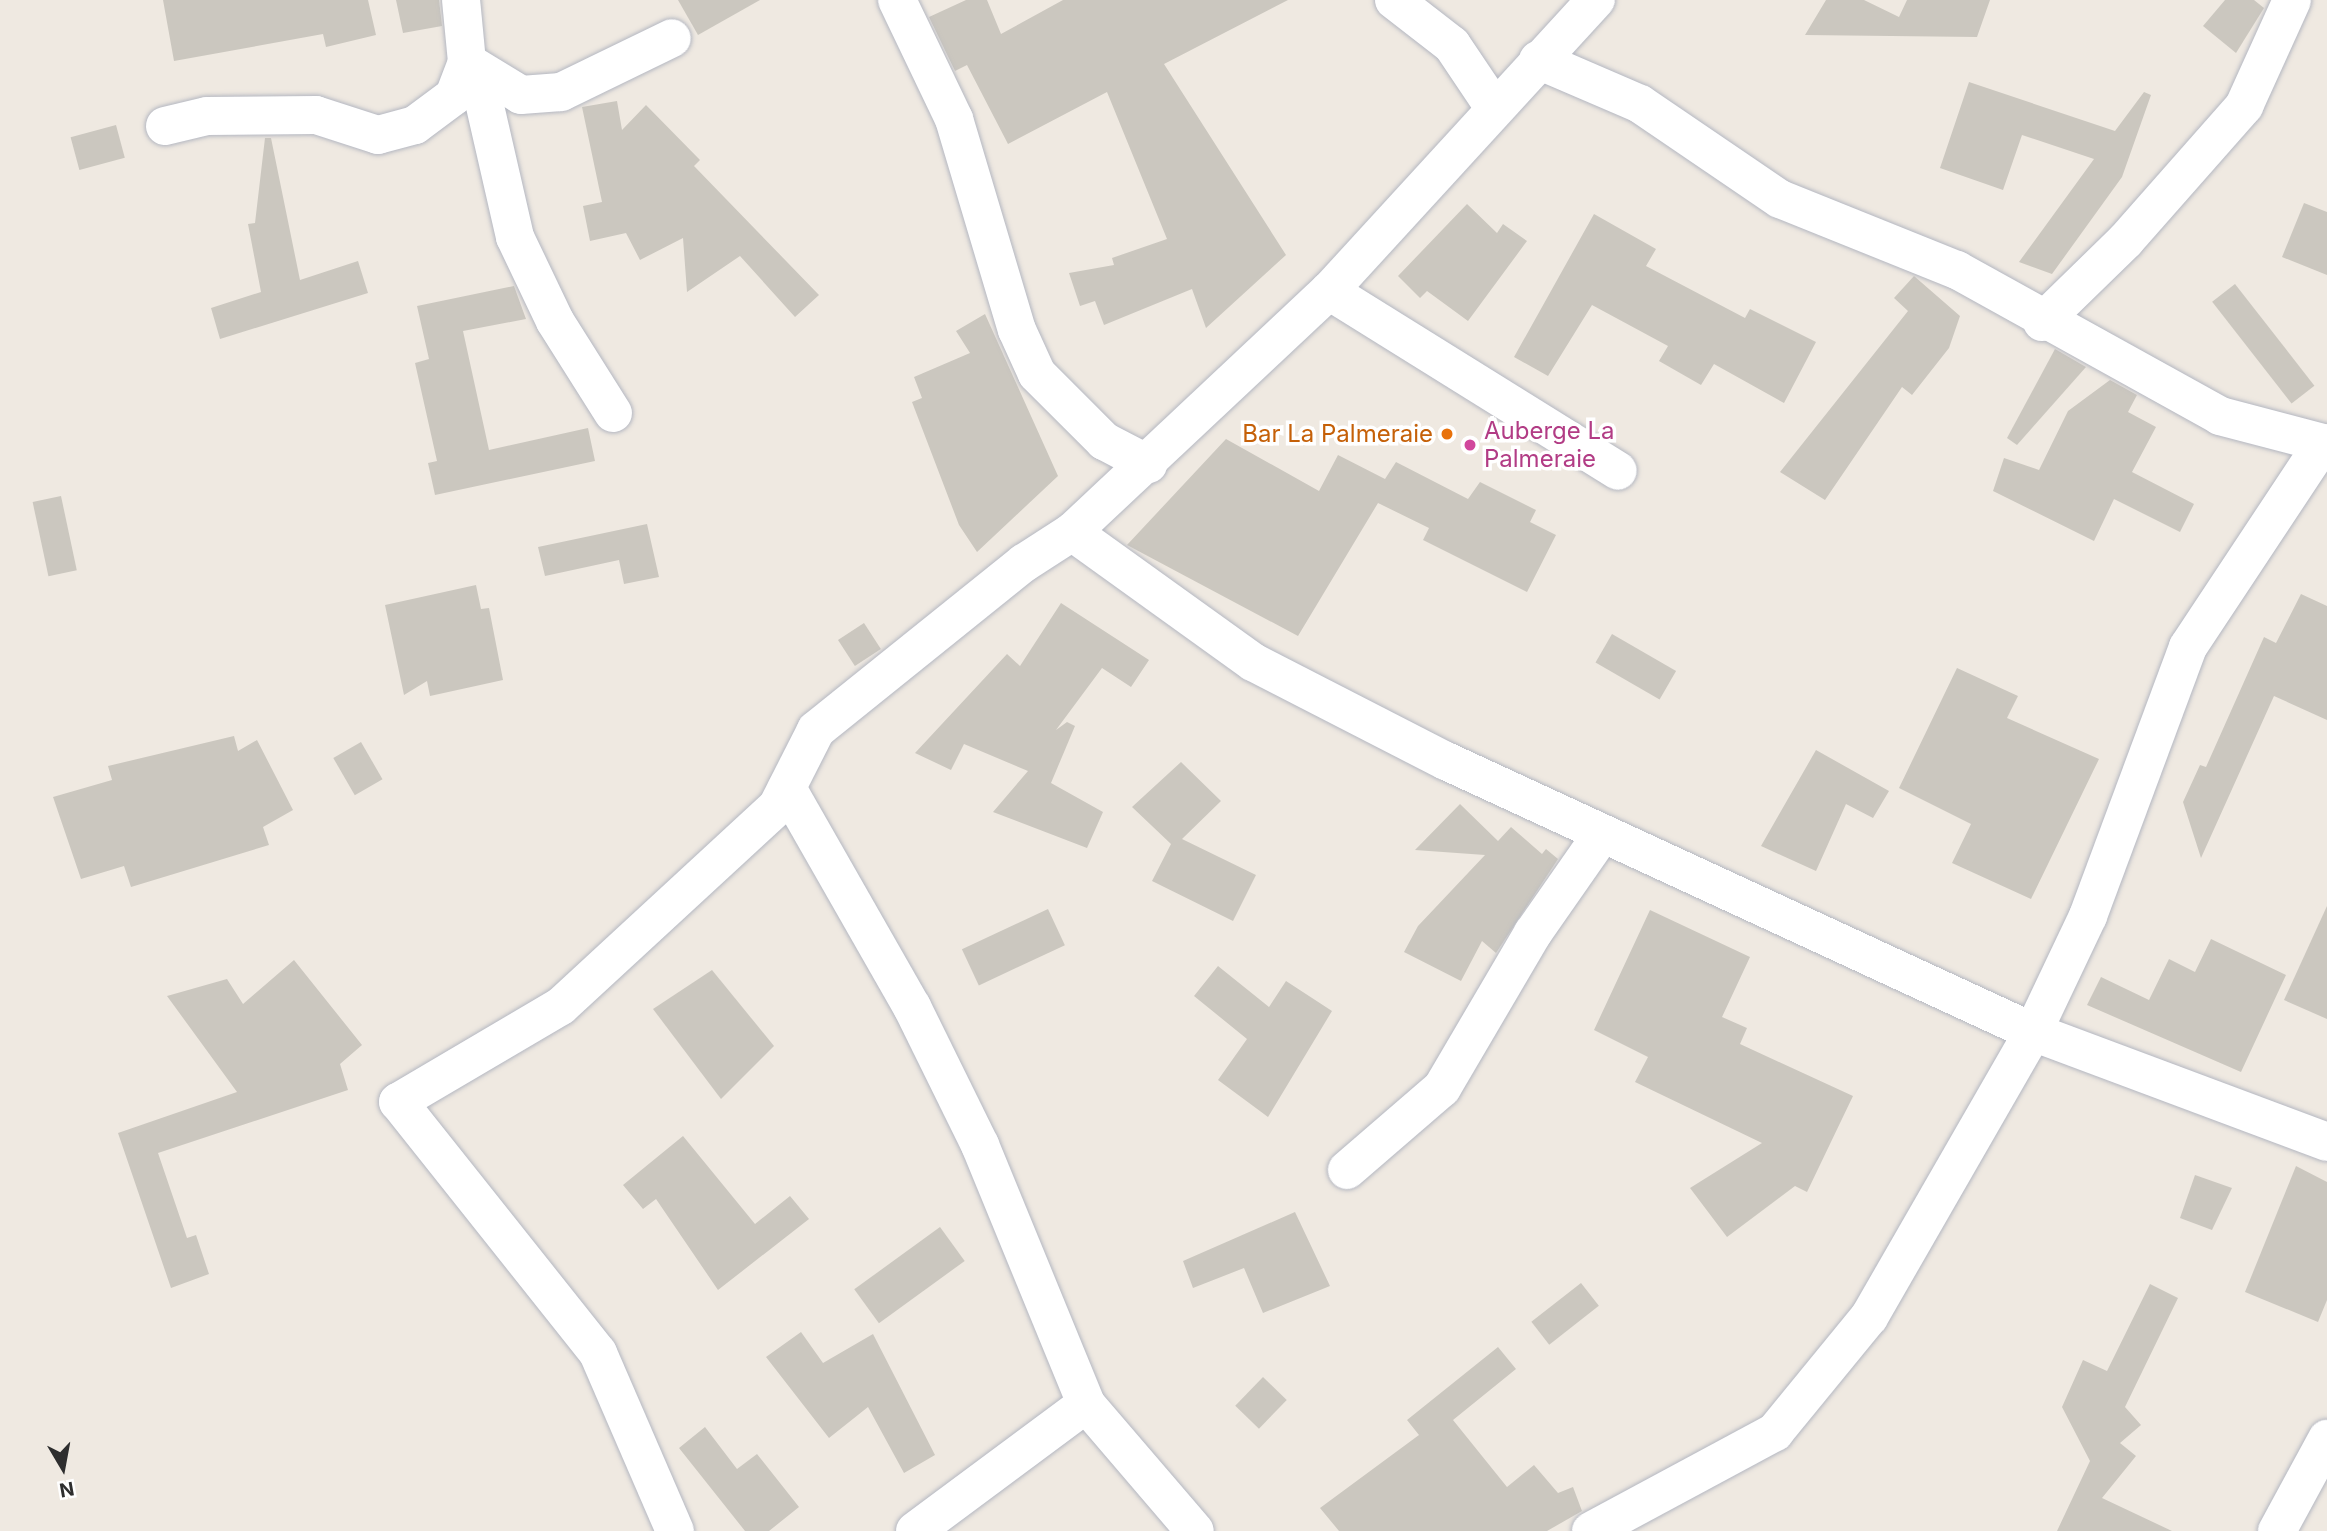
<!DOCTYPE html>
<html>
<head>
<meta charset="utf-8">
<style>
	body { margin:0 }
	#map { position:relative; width:2327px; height:1531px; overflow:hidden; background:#efe9e1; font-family:Inter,sans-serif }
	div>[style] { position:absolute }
	.building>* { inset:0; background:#cbc7bf; transform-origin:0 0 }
	.roads { filter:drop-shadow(0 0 2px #b4b7c1) drop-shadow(0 0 2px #b4b7c1) }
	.minor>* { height:38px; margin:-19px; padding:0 19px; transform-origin:19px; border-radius:19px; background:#fff }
	.dots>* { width:19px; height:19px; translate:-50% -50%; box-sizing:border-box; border:4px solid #fff; border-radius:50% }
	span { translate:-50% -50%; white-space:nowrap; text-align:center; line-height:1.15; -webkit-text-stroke:7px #fff; paint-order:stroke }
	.hotel-label { font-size:24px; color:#b23c85 }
	.left { translate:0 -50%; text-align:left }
	.food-label { font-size:24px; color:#c56008 }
	.right { translate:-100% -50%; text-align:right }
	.north { position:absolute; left:28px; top:1433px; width:70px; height:70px; -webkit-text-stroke:5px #fff; paint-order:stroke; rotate:170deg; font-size:19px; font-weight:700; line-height:28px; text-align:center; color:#2e2e2e }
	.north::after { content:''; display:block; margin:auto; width:24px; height:32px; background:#2e2e2e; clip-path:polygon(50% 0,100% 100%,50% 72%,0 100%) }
</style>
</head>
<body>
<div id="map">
	<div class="building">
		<div style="clip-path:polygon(163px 0,368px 0,376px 35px,326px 47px,323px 34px,174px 61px)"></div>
		<div style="clip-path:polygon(396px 0,439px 0,442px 26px,403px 33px)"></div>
		<div style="clip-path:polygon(678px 0,760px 0,698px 35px)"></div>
		<div style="clip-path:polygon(966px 0,987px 0,1001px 34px,1063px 0,1288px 0,1164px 64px,1286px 255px,1206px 328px,1192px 289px,1104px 325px,1095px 301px,1080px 306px,1069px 273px,1114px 265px,1112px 258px,1167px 239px,1107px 92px,1008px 144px,967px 65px,955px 71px,929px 17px)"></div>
		<div style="clip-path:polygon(1826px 0,1864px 0,1899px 17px,1907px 0,1990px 0,1977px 37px,1805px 35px)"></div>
		<div style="clip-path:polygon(2225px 0,2254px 0,2264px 8px,2236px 53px,2203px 26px)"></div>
		<div style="clip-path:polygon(1969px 82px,2115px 131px,2144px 92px,2151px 95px,2122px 177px,2052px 274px,2019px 262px,2094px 159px,2022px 135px,2003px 190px,1940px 168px)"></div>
		<div style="clip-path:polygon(617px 101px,622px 130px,646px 105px,700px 160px,694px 166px,819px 295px,795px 317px,740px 256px,687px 292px,683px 238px,640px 260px,626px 233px,590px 241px,583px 206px,602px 202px,582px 107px)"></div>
		<div style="left:116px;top:125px;width:34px;height:47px;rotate:75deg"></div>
		<div style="clip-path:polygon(265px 138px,271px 138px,300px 280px,358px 261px,368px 293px,220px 339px,211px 308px,261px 292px,248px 224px,255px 223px)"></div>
		<div style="clip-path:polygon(2304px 203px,2327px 212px,2327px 275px,2282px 257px)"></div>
		<div style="clip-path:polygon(1467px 204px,1497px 233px,1503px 224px,1527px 241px,1468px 321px,1427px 291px,1420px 298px,1398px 276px)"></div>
		<div style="clip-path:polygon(1594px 214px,1656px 249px,1646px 266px,1745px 318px,1750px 309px,1816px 342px,1784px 403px,1714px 364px,1701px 385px,1659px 361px,1668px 346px,1592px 305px,1548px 376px,1514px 357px)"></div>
		<div style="clip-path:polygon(1914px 276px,1960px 316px,1949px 348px,1912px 395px,1902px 387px,1825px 500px,1780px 472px,1908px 311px,1894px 298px)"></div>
		<div style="left:2235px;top:284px;width:129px;height:29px;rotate:52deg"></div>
		<div style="clip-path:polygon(514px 286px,526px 319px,463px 331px,489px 450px,588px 428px,595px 461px,435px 495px,428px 463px,437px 461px,415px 363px,429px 359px,417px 306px)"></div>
		<div style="clip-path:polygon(985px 314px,1058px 476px,977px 552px,959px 525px,912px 402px,922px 398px,914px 377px,970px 353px,956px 331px)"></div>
		<div style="clip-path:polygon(2055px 349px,2086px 367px,2017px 445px,2007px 438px)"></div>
		<div style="clip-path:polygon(2110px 380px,2137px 395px,2128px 412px,2156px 427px,2132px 472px,2194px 504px,2180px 532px,2114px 499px,2094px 541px,1993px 491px,2004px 458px,2039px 470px,2068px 411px)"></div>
		<div style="clip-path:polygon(1226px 439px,1319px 491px,1338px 455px,1385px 479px,1396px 462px,1468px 499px,1480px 482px,1536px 510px,1530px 522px,1556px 535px,1527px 592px,1423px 540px,1429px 528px,1378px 503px,1298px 636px,1127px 545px)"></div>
		<div style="left:61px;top:496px;width:76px;height:29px;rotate:78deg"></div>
		<div style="clip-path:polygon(647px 524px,659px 577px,624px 584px,619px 560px,545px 576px,538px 547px)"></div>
		<div style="clip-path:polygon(476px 585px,481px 609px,489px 608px,503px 680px,430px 696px,427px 681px,404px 695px,385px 605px)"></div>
		<div style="clip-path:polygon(2301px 594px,2327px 606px,2327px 720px,2274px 696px,2201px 858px,2183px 802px,2200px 765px,2206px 767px,2264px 637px,2276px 643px)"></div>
		<div style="clip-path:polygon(1061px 603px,1149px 660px,1131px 687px,1102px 668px,1056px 730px,1067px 722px,1075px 726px,1051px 783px,1103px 812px,1087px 848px,993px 812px,1028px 771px,964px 744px,951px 770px,915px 753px,1007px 654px,1020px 666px)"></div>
		<div style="left:864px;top:623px;width:31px;height:31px;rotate:57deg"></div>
		<div style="left:1612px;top:634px;width:74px;height:33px;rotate:30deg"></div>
		<div style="clip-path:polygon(1957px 668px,2018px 696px,2007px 718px,2099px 759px,2031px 899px,1952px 863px,1971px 824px,1899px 788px)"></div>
		<div style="clip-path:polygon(234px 736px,238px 751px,257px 740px,293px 810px,263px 827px,269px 845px,131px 887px,124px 866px,81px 879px,53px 797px,112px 780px,108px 766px)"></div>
		<div style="left:361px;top:742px;width:43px;height:32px;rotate:60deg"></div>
		<div style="clip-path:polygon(1816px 750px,1889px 791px,1873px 818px,1846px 804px,1816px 871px,1761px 846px)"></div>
		<div style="clip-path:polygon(1181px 762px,1221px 801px,1182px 839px,1256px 875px,1233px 921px,1152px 881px,1171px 844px,1132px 807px)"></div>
		<div style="clip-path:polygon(1460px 804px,1498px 841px,1511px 827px,1542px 854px,1546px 849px,1558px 859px,1496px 953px,1482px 941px,1461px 981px,1404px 952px,1418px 926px,1485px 855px,1415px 850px)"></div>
		<div style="clip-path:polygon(2327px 906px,2327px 1019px,2284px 1000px)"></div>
		<div style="left:1048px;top:909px;width:40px;height:95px;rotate:65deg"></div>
		<div style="clip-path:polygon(1650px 910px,1750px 957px,1722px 1017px,1747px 1028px,1740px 1044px,1853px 1096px,1807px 1192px,1795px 1186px,1727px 1237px,1690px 1188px,1762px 1143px,1635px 1082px,1648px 1057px,1594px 1030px)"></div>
		<div style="clip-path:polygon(2211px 939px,2286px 975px,2241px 1072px,2087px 1005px,2101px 977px,2149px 1000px,2169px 959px,2195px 972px)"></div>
		<div style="clip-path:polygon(294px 960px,362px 1045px,340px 1064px,348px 1090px,158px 1153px,187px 1238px,196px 1235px,209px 1274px,171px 1288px,118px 1133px,237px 1092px,167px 996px,227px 979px,243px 1004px)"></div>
		<div style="clip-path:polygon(1218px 966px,1269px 1007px,1286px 981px,1332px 1011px,1268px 1117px,1218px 1080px,1247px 1039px,1194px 996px)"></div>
		<div style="clip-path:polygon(712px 970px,774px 1046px,721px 1099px,653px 1009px)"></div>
		<div style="clip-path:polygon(683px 1136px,755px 1224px,790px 1196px,809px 1219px,718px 1290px,656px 1199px,643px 1209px,623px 1185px)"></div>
		<div style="clip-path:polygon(2296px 1166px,2327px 1182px,2327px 1300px,2318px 1322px,2245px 1292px)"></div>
		<div style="clip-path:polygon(2195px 1175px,2232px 1188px,2212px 1230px,2180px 1218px)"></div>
		<div style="clip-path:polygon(1295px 1212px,1330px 1286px,1263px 1313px,1244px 1268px,1193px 1288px,1183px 1261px)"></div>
		<div style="left:940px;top:1227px;width:42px;height:106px;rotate:54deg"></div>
		<div style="left:1581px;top:1283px;width:29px;height:63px;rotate:52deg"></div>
		<div style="clip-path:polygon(2150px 1284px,2178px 1298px,2125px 1407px,2141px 1425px,2120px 1443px,2136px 1456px,2102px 1498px,2172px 1531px,2057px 1531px,2090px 1461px,2062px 1407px,2083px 1360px,2107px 1371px)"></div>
		<div style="clip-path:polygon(801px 1332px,823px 1363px,873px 1334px,935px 1455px,904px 1473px,868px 1407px,829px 1438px,766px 1357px)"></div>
		<div style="clip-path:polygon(1498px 1347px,1516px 1369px,1453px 1420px,1507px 1487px,1534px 1465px,1558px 1493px,1573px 1487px,1582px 1511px,1547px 1531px,1339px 1531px,1320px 1508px,1419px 1435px,1407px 1420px)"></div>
		<div style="left:1263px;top:1377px;width:33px;height:40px;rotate:44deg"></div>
		<div style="clip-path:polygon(705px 1427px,737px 1469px,757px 1454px,799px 1507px,769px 1531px,745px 1531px,679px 1448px)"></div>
	</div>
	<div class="roads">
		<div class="minor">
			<div style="left:897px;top:0;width:132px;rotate:64.4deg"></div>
			<div style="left:954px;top:119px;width:220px;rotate:73.4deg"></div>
			<div style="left:1017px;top:330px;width:48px;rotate:65.6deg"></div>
			<div style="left:1037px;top:374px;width:95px;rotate:45deg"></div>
			<div style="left:1104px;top:441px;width:50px;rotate:27.6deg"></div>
			<div style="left:1394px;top:0;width:73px;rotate:37.8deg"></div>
			<div style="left:1452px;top:45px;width:73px;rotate:56.1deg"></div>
			<div style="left:1538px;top:60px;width:111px;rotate:23.3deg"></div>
			<div style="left:1640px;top:104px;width:169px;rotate:34.2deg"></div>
			<div style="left:1780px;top:199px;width:191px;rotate:21.9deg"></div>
			<div style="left:1957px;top:270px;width:301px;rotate:29deg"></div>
			<div style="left:2220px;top:416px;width:106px;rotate:14.7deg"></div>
			<div style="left:2323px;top:443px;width:245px;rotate:123.5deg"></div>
			<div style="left:2188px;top:647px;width:287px;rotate:110.4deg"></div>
			<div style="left:2088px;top:916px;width:128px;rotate:115.4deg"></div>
			<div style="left:2033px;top:1032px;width:329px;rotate:119.9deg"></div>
			<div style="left:1869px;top:1317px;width:149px;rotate:129.3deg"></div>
			<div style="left:1775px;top:1432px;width:209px;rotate:151.7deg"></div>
			<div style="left:165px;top:126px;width:43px;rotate:-13.4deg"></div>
			<div style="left:207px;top:116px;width:109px;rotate:-0.5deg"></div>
			<div style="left:316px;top:115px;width:65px;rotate:17.9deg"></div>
			<div style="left:378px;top:135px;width:38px;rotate:-15deg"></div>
			<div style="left:415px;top:125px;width:49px;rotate:-36.6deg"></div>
			<div style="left:454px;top:96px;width:36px;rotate:-69deg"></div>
			<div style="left:467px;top:62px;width:62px;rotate:-95.5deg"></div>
			<div style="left:1329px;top:291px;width:340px;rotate:31.9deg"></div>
			<div style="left:2042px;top:322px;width:117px;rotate:-44.3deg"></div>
			<div style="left:2126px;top:240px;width:179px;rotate:-48.6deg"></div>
			<div style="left:2244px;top:106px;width:116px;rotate:-65.6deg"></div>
			<div style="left:613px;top:413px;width:109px;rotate:-122.2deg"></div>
			<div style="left:555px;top:321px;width:93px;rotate:-115.5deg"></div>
			<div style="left:515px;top:237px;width:144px;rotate:-102.9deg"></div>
			<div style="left:483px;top:97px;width:38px;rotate:-115deg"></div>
			<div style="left:467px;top:62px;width:63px;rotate:31.4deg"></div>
			<div style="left:521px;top:95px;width:40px;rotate:-4.3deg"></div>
			<div style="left:561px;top:92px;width:123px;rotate:-25.9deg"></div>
			<div style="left:1072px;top:532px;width:223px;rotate:35.7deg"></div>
			<div style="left:1253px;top:662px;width:217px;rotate:27.2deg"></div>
			<div style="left:1446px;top:761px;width:647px;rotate:24.78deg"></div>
			<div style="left:2033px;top:1032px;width:314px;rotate:20.5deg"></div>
			<div style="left:787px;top:788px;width:252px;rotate:60.3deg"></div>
			<div style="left:912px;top:1007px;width:154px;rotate:63.8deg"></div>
			<div style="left:980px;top:1145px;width:280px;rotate:67.7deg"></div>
			<div style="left:1086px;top:1404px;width:167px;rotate:49.4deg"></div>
			<div style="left:1347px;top:1170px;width:125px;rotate:-40.8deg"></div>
			<div style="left:1442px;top:1088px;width:180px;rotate:-59.6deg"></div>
			<div style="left:1533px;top:933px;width:121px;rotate:-55.1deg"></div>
			<div style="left:675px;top:1531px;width:194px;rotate:-113.4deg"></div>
			<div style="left:598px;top:1353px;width:321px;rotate:-128.5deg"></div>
			<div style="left:398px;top:1102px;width:189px;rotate:-30.5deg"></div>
			<div style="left:561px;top:1006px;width:294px;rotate:-42.7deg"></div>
			<div style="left:777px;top:807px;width:86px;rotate:-63.1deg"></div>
			<div style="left:816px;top:730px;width:267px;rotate:-38.8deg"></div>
			<div style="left:1024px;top:563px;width:57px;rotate:-32.9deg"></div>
			<div style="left:1072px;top:532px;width:352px;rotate:-43.2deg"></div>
			<div style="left:1329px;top:291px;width:395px;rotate:-47.5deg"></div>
			<div style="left:915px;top:1531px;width:213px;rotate:-36.6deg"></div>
			<div style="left:2277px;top:1531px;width:105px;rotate:-61.5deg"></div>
		</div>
	</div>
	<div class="dots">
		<div style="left:1447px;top:434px;background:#e8710a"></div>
		<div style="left:1470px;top:445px;background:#d1479c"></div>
	</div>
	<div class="hotel-label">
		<span class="left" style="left:1484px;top:445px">Auberge La<br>Palmeraie</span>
	</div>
	<div class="food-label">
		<span class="right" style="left:1433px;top:434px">Bar La Palmeraie</span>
	</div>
	<div class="north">N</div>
</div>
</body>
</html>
